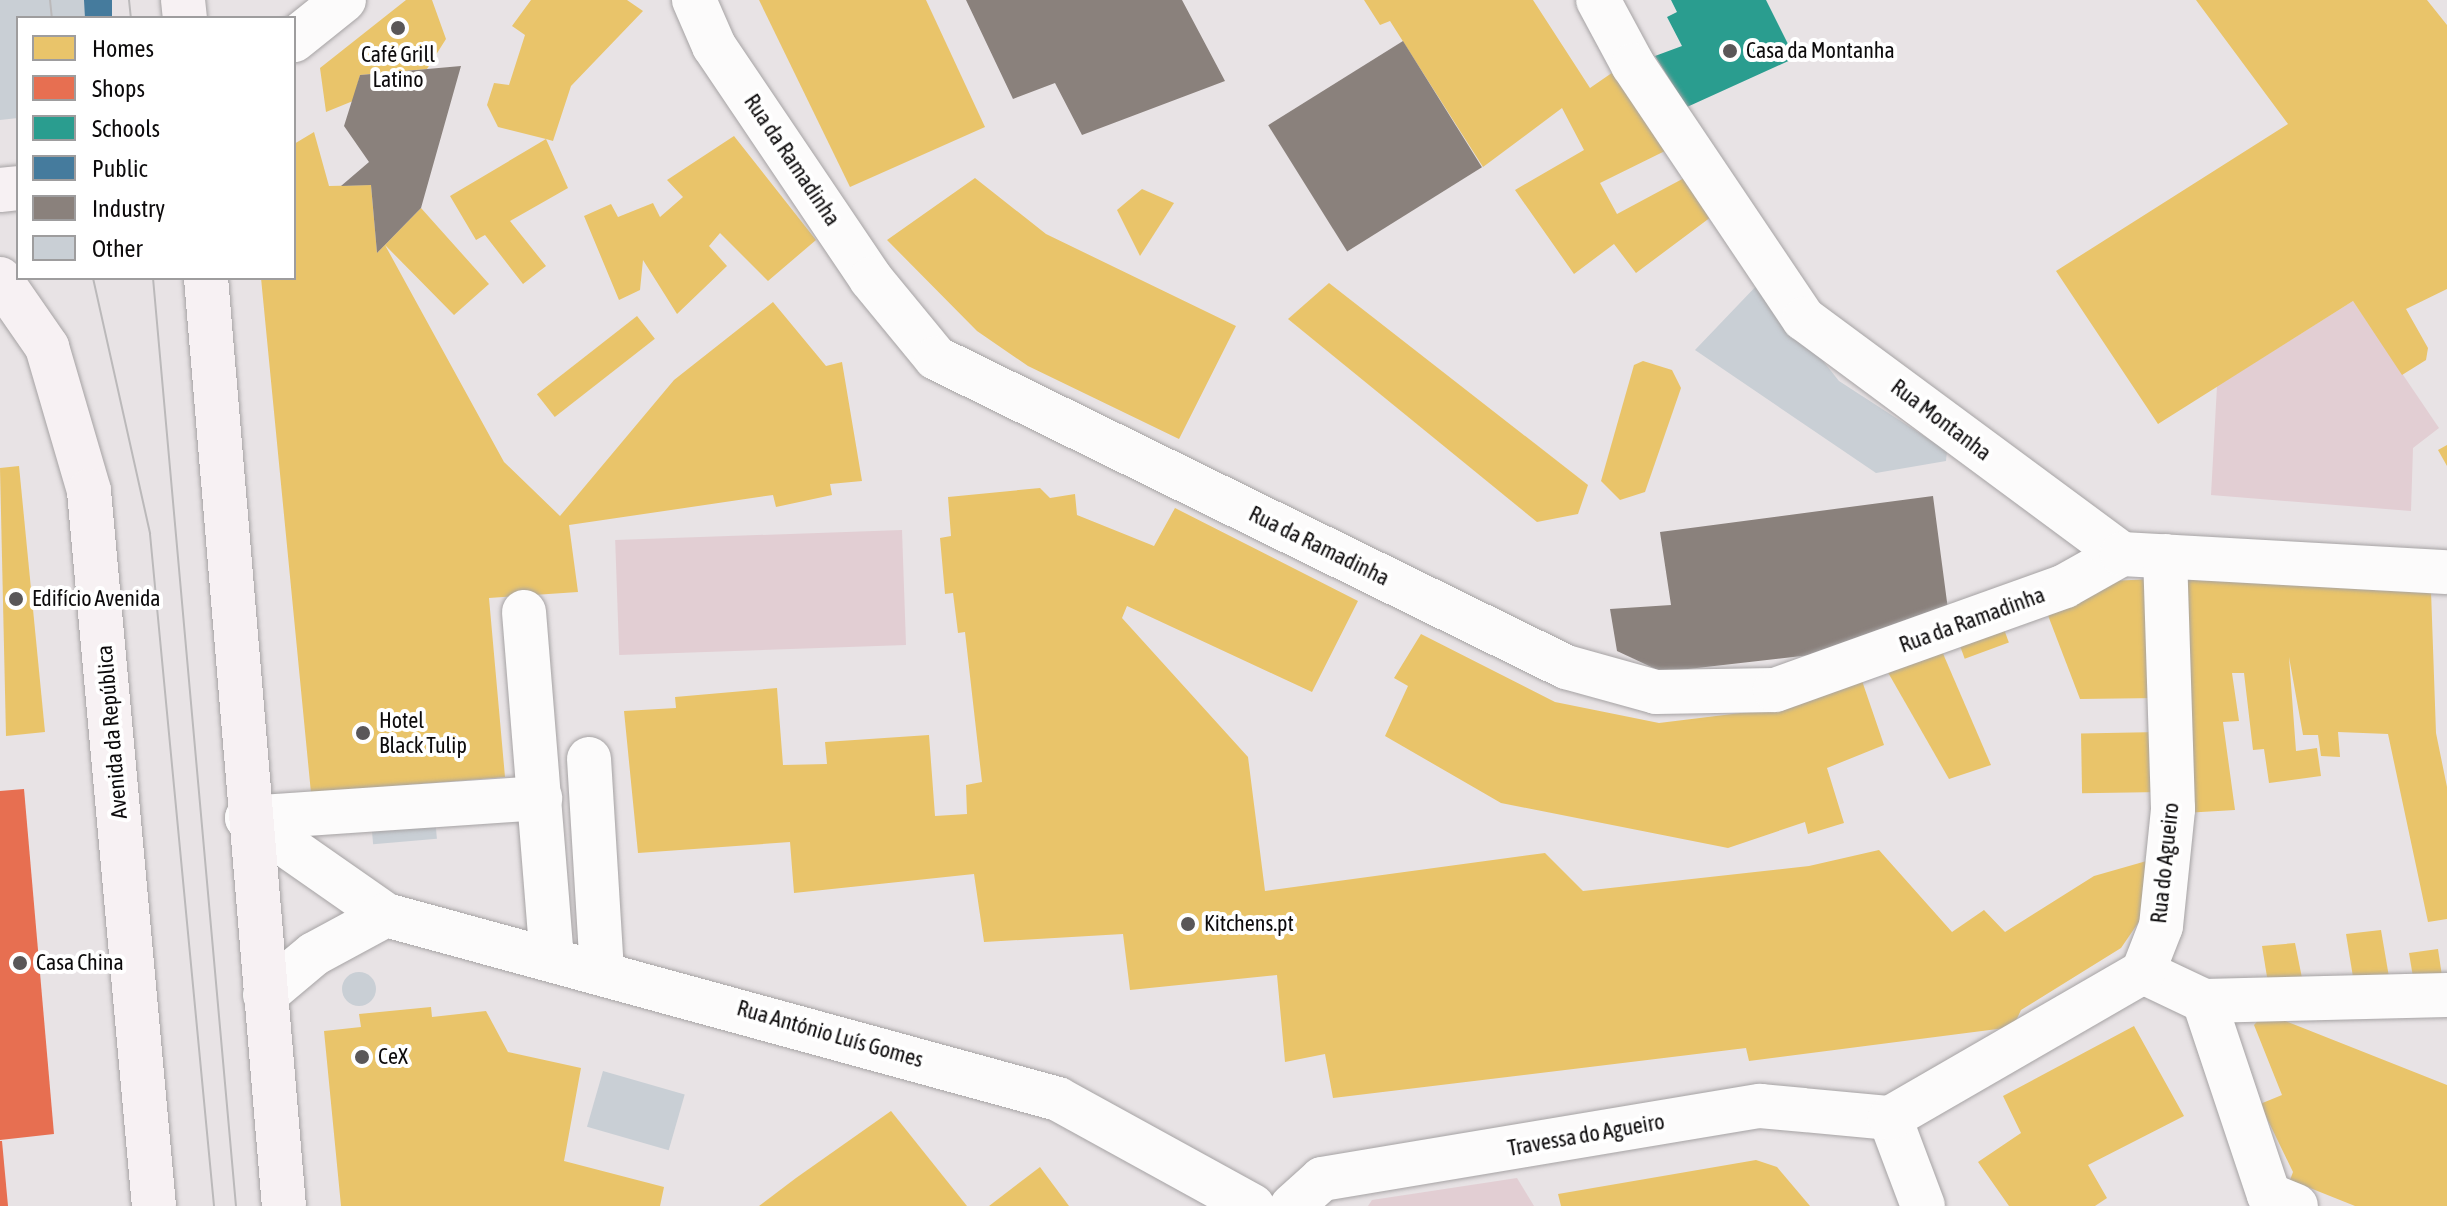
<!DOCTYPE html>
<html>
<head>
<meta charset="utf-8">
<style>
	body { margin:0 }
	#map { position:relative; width:2447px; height:1206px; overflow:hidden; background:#e8e3e5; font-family:"Asap Condensed",sans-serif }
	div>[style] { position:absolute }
	.green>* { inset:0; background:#e2ced3; transform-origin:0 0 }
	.homes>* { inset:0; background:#e9c46a; transform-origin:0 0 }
	.shops>* { inset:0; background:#e76f51 }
	.schools>* { inset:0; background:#2a9d8f }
	.public>* { inset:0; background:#457b9d; transform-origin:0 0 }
	.industry>* { inset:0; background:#8a817c; transform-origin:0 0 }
	.building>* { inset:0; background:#c9cfd5; transform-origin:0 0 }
	.round { border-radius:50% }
	.roads { filter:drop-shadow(0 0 2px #a6a3a4) drop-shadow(0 0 2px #a6a3a4) }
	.minor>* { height:44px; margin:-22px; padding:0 22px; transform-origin:22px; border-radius:22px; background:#fcfbfb }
	.major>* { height:44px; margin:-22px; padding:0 22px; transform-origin:22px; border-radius:22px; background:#f7f1f3 }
	.tram>* { height:2px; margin:-1px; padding:0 1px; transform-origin:1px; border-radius:1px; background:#bbb9ba }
	.dots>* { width:22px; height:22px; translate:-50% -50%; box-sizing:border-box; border:4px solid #fff; border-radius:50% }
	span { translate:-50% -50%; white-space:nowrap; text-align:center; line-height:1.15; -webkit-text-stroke:8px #fff; paint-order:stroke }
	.poi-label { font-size:22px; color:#0d0b0c }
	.left { translate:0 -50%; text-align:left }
	.street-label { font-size:22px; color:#0d0b0c }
	.legend { position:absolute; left:16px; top:16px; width:280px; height:264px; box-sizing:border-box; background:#fff; border:2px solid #9e9d9e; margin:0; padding:10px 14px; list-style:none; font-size:24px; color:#0d0b0c }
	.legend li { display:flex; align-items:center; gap:16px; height:40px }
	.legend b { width:40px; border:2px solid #9e9d9e }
</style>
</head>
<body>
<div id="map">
	<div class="green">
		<div style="clip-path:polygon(2353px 301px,2439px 428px,2413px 448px,2411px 511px,2211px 495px,2217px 386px)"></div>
		<div style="left:902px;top:530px;width:115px;height:287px;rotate:88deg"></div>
		<div style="clip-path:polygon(1517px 1178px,1534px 1206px,1368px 1206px,1372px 1200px)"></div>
	</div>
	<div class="homes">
		<div style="clip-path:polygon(406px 0,432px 0,446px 39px,427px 69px,360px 75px,353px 101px,326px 112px,320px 68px)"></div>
		<div style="clip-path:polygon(531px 0,627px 0,643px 11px,571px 86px,553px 141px,546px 139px,568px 188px,510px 221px,546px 266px,523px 284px,485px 235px,476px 240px,450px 196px,546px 139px,498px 127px,487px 105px,494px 83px,509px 85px,525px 35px,512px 26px)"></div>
		<div style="clip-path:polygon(759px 0,926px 0,985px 127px,850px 187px)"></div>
		<div style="clip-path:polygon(1364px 0,1533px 0,1590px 88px,1619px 68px,1669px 149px,1600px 183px,1617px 214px,1686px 177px,1711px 217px,1636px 273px,1614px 244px,1574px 274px,1515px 190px,1584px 150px,1562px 108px,1483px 167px,1390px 21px,1380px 25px)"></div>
		<div style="clip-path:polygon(2196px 0,2427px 0,2447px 25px,2447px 289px,2406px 309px,2428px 348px,2426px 360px,2402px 375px,2353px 301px,2158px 424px,2056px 271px,2288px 124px)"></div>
		<div style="clip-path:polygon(314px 132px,329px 186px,371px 185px,377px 253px,421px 208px,489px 284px,454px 315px,385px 245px,504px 462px,560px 516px,674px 380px,773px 302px,826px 366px,842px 362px,862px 481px,830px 484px,832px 495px,776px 507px,773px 495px,569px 525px,578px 592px,489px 598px,505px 777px,311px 793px,261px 278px,294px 278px,294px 144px)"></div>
		<div style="clip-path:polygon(734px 136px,816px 240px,768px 281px,720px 233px,709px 246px,727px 266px,677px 314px,643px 260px,640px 290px,619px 300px,584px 216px,611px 204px,618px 217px,653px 203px,660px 217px,683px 197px,667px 180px)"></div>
		<div style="clip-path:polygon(975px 178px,1046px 234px,1236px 326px,1179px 439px,1028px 366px,977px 331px,887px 240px)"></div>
		<div style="clip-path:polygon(1142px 189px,1174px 203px,1140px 256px,1117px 210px)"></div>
		<div style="clip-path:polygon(1329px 283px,1588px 485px,1578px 514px,1537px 522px,1288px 319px)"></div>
		<div style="left:637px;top:316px;width:29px;height:127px;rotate:52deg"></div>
		<div style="clip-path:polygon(1643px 361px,1672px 370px,1681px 388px,1645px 492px,1620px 500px,1601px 481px,1634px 365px)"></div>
		<div style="clip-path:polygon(2447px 445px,2447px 466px,2438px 450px)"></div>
		<div style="clip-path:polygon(19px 466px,45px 732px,6px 736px,0 468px)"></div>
		<div style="clip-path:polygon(1040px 488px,1050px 498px,1075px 494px,1077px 515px,1154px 546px,1175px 508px,1358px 601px,1312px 692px,1127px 606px,1122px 618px,1248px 757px,1265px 891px,1545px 853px,1583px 891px,1809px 866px,1879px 850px,1952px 932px,1984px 910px,2005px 932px,2094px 876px,2157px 858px,2145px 913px,2121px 948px,2021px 1010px,2013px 1027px,1749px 1061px,1746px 1048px,1333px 1098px,1325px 1054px,1285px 1062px,1277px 975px,1130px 990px,1123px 934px,984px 942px,974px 874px,794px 893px,790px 842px,638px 853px,624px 711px,676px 708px,675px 697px,777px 688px,783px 765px,827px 764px,825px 742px,929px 735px,935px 816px,967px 814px,966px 785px,982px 782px,965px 632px,958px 633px,953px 593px,945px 594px,940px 538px,951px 536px,948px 497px)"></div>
		<div style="clip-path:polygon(2155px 579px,2158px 698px,2080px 699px,2044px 605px,2085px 582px)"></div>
		<div style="clip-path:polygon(2175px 579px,2431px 591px,2436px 733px,2447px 787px,2447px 919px,2428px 922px,2388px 734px,2338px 732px,2340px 757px,2321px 756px,2318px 735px,2303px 735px,2289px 657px,2296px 751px,2317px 748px,2321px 776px,2269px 783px,2264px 749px,2253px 750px,2244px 673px,2232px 673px,2239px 721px,2223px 722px,2235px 810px,2184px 813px)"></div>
		<div style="left:2001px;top:621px;width:23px;height:47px;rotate:70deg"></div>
		<div style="clip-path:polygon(1421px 634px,1555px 702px,1659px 723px,1765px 710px,1859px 672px,1884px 745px,1827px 768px,1844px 823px,1808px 834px,1805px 822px,1728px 848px,1501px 803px,1385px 736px,1408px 686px,1394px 678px)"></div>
		<div style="clip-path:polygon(1938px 642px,1991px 765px,1949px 779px,1882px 662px)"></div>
		<div style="left:2160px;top:732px;width:60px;height:79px;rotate:89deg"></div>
		<div style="clip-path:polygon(2381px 930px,2390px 983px,2354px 983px,2346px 934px)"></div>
		<div style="clip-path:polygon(2295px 943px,2303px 983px,2268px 983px,2262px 946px)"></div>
		<div style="clip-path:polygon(2438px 949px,2443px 983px,2414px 983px,2409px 953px)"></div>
		<div style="clip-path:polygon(431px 1007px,432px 1017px,486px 1011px,508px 1052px,581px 1068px,564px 1161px,664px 1187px,660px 1206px,341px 1206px,324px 1031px,361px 1027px,359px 1014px)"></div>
		<div style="clip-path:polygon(2265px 1013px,2447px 1085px,2447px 1206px,2355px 1206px,2290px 1180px,2293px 1172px,2260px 1104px,2282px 1095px,2254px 1025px)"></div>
		<div style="clip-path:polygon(2134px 1026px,2184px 1116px,2088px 1165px,2107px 1198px,2095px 1206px,2009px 1206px,1978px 1162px,2021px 1133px,2003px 1096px)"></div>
		<div style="clip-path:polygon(891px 1111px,967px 1206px,759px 1206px,796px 1178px)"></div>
		<div style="clip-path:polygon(1756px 1160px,1777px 1167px,1810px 1206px,1561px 1206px,1558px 1194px)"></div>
		<div style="clip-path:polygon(1040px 1167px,1069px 1206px,989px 1206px)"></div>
	</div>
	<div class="shops">
		<div style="clip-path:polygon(24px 789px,54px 1134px,0 1140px,0 791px)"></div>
		<div style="clip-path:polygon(0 1141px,2px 1141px,8px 1206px,0 1206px)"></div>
	</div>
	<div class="schools">
		<div style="clip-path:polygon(1671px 0,1766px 0,1795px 58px,1687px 107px,1655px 56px,1682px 46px,1667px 17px,1677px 12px)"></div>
	</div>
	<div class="public">
		<div style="left:84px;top:0;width:28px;height:18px"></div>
	</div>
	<div class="industry">
		<div style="clip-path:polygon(966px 0,1182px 0,1225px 81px,1082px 135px,1055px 83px,1013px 99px)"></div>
		<div style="left:1403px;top:41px;width:149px;height:159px;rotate:58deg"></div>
		<div style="clip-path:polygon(461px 66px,421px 208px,377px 253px,371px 185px,341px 186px,369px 162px,344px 126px,360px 75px)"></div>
		<div style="clip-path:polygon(1933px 496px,1949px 617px,1854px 650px,1662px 672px,1617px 651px,1610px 609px,1671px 605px,1660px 532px)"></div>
	</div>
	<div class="building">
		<div style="clip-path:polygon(0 0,84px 0,85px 18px,18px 18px,18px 118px,0 120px)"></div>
		<div style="clip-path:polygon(1760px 282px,1839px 381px,1947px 451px,1946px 461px,1876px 473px,1695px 350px)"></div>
		<div style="left:432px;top:783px;width:56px;height:64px;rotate:85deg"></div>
		<div class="round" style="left:342px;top:972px;width:34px;height:34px"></div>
		<div style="left:603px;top:1071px;width:85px;height:58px;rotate:16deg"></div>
	</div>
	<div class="roads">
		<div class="minor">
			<div style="left:694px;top:0;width:50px;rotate:66.5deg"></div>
			<div style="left:714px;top:46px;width:281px;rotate:56deg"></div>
			<div style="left:871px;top:279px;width:102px;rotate:50.6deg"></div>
			<div style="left:936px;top:358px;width:702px;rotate:26.13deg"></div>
			<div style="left:1566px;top:667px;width:93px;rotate:15.5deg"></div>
			<div style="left:1656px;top:692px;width:119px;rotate:-1deg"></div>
			<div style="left:1775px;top:690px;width:308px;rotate:-19.7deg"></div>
			<div style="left:2065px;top:586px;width:65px;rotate:-29.3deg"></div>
			<div style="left:1598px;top:0;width:74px;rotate:61.7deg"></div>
			<div style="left:1633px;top:65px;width:306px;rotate:56.1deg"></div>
			<div style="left:1804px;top:319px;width:395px;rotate:36.5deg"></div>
			<div style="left:2122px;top:554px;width:325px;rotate:3.2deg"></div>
			<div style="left:294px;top:40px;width:64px;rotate:-38.7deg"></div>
			<div style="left:524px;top:612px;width:347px;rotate:85.4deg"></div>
			<div style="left:589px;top:759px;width:211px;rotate:86.5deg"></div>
			<div style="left:247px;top:818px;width:169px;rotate:34.9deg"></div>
			<div style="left:386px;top:915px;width:697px;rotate:15.31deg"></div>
			<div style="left:1058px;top:1099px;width:222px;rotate:28.8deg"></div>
			<div style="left:247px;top:818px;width:294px;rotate:-3.9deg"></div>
			<div style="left:2143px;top:972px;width:68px;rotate:25.4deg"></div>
			<div style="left:2204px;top:1001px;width:243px;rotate:-1.4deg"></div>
			<div style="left:265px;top:995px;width:64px;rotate:-39.9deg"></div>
			<div style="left:314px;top:954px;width:82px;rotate:-28.4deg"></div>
			<div style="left:2204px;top:1001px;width:205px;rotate:71.5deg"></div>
			<div style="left:2269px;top:1195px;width:29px;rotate:22deg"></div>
			<div style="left:1292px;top:1206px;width:40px;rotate:-42deg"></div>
			<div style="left:1322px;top:1179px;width:444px;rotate:-9.5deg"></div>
			<div style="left:1760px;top:1106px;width:131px;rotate:5.3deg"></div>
			<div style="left:1923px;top:1206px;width:94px;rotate:-110.6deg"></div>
			<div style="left:1890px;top:1118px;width:292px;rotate:-30deg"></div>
			<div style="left:2143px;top:972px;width:49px;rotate:-68.6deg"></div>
			<div style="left:2161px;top:926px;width:118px;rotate:-84.1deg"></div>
			<div style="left:2173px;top:809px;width:253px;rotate:-91.8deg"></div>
		</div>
		<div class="major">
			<div style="left:183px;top:0;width:18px;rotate:84deg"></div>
			<div style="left:0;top:190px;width:18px;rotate:-6deg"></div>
			<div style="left:206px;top:278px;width:931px;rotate:85.2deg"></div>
			<div style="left:0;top:279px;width:83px;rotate:55.3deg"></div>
			<div style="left:47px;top:347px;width:150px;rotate:73.7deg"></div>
			<div style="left:89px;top:491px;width:718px;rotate:84.81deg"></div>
		</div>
	</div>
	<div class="tram">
		<div style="left:50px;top:0;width:18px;rotate:84deg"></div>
		<div style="left:129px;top:0;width:18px;rotate:84deg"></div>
		<div style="left:93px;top:278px;width:262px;rotate:77.4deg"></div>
		<div style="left:150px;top:534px;width:675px;rotate:84.56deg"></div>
		<div style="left:153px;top:278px;width:932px;rotate:84.89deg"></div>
	</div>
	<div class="dots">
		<div style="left:398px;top:28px;background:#5a5758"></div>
		<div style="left:1730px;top:51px;background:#5a5758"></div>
		<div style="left:16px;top:599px;background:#5a5758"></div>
		<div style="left:363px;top:733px;background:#5a5758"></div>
		<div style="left:1188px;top:924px;background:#5a5758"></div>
		<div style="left:20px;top:963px;background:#5a5758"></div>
		<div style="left:362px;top:1057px;background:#5a5758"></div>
	</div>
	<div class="poi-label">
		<span class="left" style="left:1746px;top:51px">Casa da Montanha</span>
		<span style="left:398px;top:67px">Café Grill<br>Latino</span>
		<span class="left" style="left:32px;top:599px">Edifício Avenida</span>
		<span class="left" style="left:379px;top:733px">Hotel<br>Black Tulip</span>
		<span class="left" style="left:1204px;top:924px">Kitchens.pt</span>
		<span class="left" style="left:36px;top:963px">Casa China</span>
		<span class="left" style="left:378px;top:1057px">CeX</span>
	</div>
	<div class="street-label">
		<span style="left:792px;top:160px;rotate:56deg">Rua da Ramadinha</span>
		<span style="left:1941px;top:420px;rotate:37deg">Rua Montanha</span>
		<span style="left:1319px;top:546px;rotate:26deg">Rua da Ramadinha</span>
		<span style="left:1972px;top:620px;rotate:-20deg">Rua da Ramadinha</span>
		<span style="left:112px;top:732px;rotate:-95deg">Avenida da República</span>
		<span style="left:2165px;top:863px;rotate:-84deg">Rua do Agueiro</span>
		<span style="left:830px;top:1034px;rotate:16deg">Rua António Luís Gomes</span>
		<span style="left:1586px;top:1135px;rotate:-10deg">Travessa do Agueiro</span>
	</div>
	<ul class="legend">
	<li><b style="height:22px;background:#e9c46a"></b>Homes</li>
	<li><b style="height:22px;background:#e76f51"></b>Shops</li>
	<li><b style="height:22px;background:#2a9d8f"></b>Schools</li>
	<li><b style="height:22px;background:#457b9d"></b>Public</li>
	<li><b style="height:22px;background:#8a817c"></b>Industry</li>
	<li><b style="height:22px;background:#c9cfd5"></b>Other</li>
	</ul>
</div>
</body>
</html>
